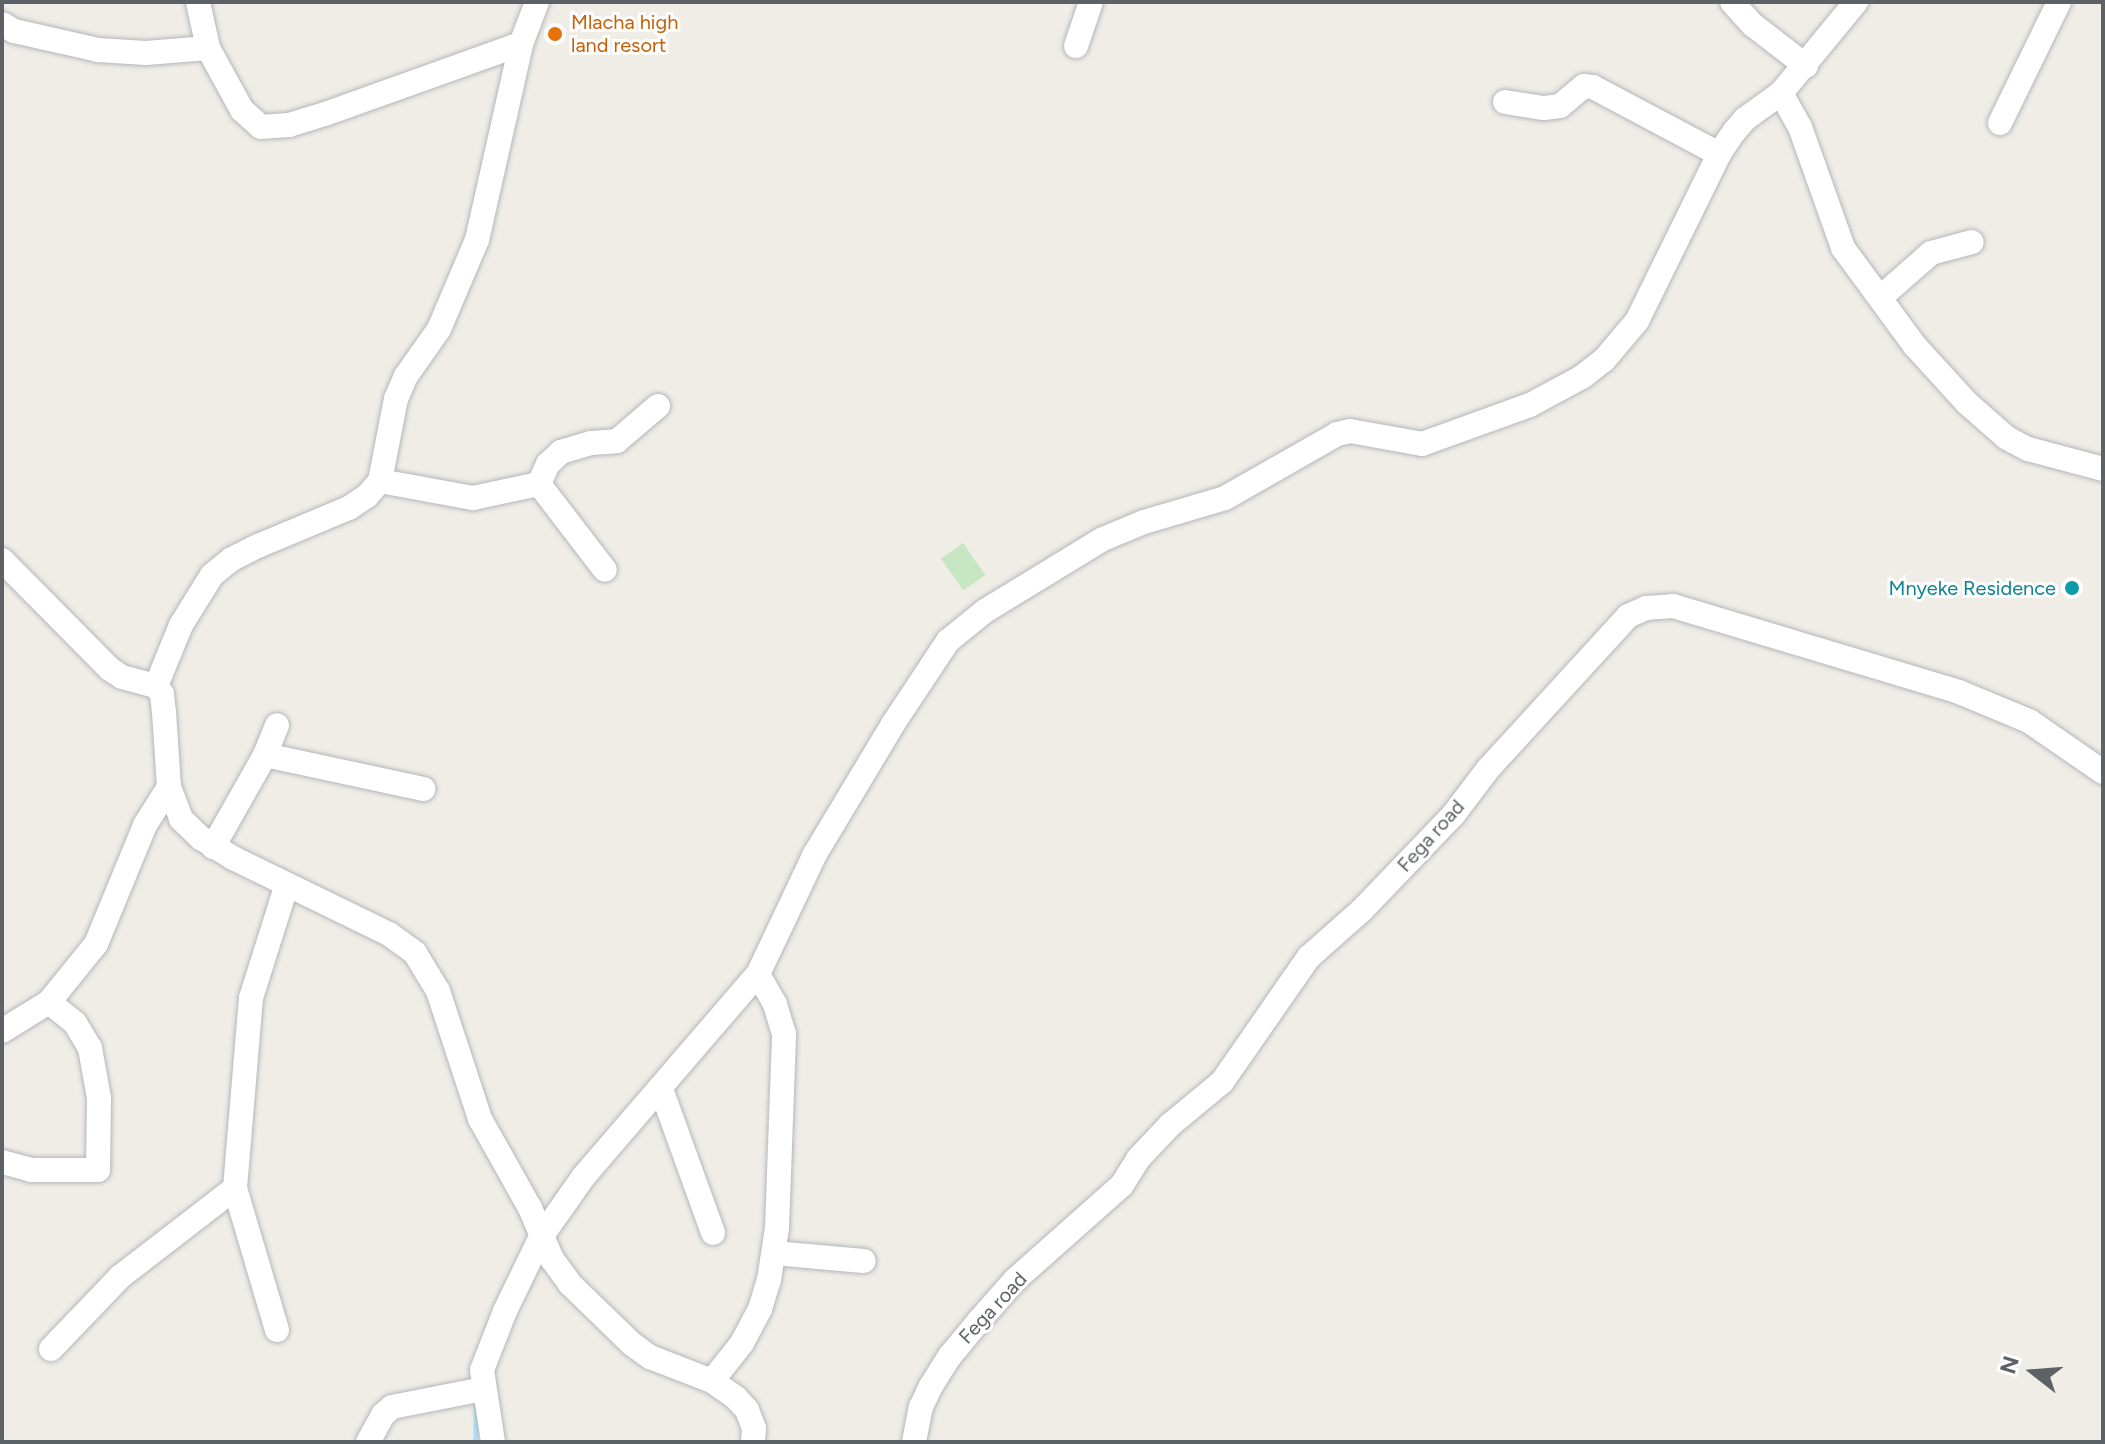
<!DOCTYPE html>
<html>
<head>
<meta charset="utf-8">
<style>
	body { margin:0 }
	#map { position:relative; width:2105px; height:1444px; overflow:hidden; background:#f0ece6; font-family:Figtree,sans-serif }
	div>[style] { position:absolute }
	.green>* { inset:0; background:#c7e7c3; transform-origin:0 0 }
	.stream>* { height:5px; margin:-2.5px; padding:0 2.5px; transform-origin:2.5px; border-radius:2.5px; background:#a7e2ff }
	.roads { filter:drop-shadow(0 0 2px #b3b7ba) drop-shadow(0 0 2px #b3b7ba) }
	.minor>* { height:24px; margin:-12px; padding:0 12px; transform-origin:12px; border-radius:12px; background:#fff }
	.dots>* { width:22px; height:22px; translate:-50% -50%; box-sizing:border-box; border:4px solid #fff; border-radius:50% }
	span { translate:-50% -50%; white-space:nowrap; text-align:center; line-height:1.15; -webkit-text-stroke:6px #fff; paint-order:stroke }
	.food-label { font-size:20px; color:#c56008 }
	.left { translate:0 -50%; text-align:left }
	.culture-label { font-size:20px; color:#0d838f }
	.right { translate:-100% -50%; text-align:right }
	.street-label { font-size:20px; color:#5d6266 }
	.frame { position:absolute; inset:0; border:4px solid #5d6266; pointer-events:none }
	.north { position:absolute; left:1993px; top:1332px; width:80px; height:80px; -webkit-text-stroke:6px #fff; paint-order:stroke; rotate:287deg; font-size:22px; font-weight:700; line-height:32px; text-align:center; color:#5d6266 }
	.north::after { content:''; display:block; margin:auto; width:28px; height:36px; background:#5d6266; clip-path:polygon(50% 0,100% 100%,50% 72%,0 100%) }
</style>
</head>
<body>
<div id="map">
	<div class="green">
		<div style="left:963px;top:543px;width:39px;height:27px;rotate:55deg"></div>
	</div>
	<div class="stream">
		<div style="left:475px;top:1442px;width:38px;rotate:-88deg"></div>
	</div>
	<div class="roads">
		<div class="minor">
			<div style="left:198px;top:2px;width:47px;rotate:77.7deg"></div>
			<div style="left:208px;top:48px;width:71px;rotate:61.3deg"></div>
			<div style="left:242px;top:110px;width:25px;rotate:42deg"></div>
			<div style="left:261px;top:127px;width:28px;rotate:-4deg"></div>
			<div style="left:289px;top:125px;width:38px;rotate:-17deg"></div>
			<div style="left:325px;top:114px;width:208px;rotate:-19.7deg"></div>
			<div style="left:1732px;top:2px;width:31px;rotate:48deg"></div>
			<div style="left:1753px;top:25px;width:67px;rotate:37.7deg"></div>
			<div style="left:2px;top:24px;width:14px;rotate:30deg"></div>
			<div style="left:14px;top:31px;width:86px;rotate:12.7deg"></div>
			<div style="left:98px;top:50px;width:48px;rotate:3.6deg"></div>
			<div style="left:146px;top:53px;width:62px;rotate:-4.6deg"></div>
			<div style="left:1076px;top:46px;width:46px;rotate:-71.2deg"></div>
			<div style="left:1781px;top:93px;width:39px;rotate:61deg"></div>
			<div style="left:1800px;top:127px;width:128px;rotate:70.4deg"></div>
			<div style="left:1843px;top:248px;width:122px;rotate:53.7deg"></div>
			<div style="left:1915px;top:346px;width:77px;rotate:47.6deg"></div>
			<div style="left:1967px;top:403px;width:53px;rotate:41.2deg"></div>
			<div style="left:2007px;top:438px;width:24px;rotate:28deg"></div>
			<div style="left:2028px;top:449px;width:78px;rotate:14.9deg"></div>
			<div style="left:1505px;top:102px;width:39px;rotate:9deg"></div>
			<div style="left:1544px;top:108px;width:16px;rotate:-7deg"></div>
			<div style="left:1560px;top:106px;width:31px;rotate:-40deg"></div>
			<div style="left:1584px;top:86px;width:9px;rotate:6deg"></div>
			<div style="left:1593px;top:87px;width:143px;rotate:28deg"></div>
			<div style="left:2000px;top:123px;width:135px;rotate:-64deg"></div>
			<div style="left:1881px;top:297px;width:67px;rotate:-41.3deg"></div>
			<div style="left:1931px;top:253px;width:42px;rotate:-15deg"></div>
			<div style="left:380px;top:481px;width:95px;rotate:10.4deg"></div>
			<div style="left:473px;top:498px;width:67px;rotate:-12deg"></div>
			<div style="left:539px;top:484px;width:108px;rotate:52.5deg"></div>
			<div style="left:539px;top:484px;width:22px;rotate:-66deg"></div>
			<div style="left:548px;top:464px;width:18px;rotate:-43deg"></div>
			<div style="left:561px;top:452px;width:31px;rotate:-17deg"></div>
			<div style="left:591px;top:443px;width:26px;rotate:-4deg"></div>
			<div style="left:617px;top:441px;width:54px;rotate:-40.5deg"></div>
			<div style="left:2px;top:560px;width:153px;rotate:45.3deg"></div>
			<div style="left:110px;top:669px;width:14px;rotate:34deg"></div>
			<div style="left:122px;top:677px;width:35px;rotate:15deg"></div>
			<div style="left:156px;top:686px;width:10px;rotate:53deg"></div>
			<div style="left:162px;top:694px;width:18px;rotate:84deg"></div>
			<div style="left:164px;top:712px;width:75px;rotate:86.2deg"></div>
			<div style="left:169px;top:787px;width:34px;rotate:69deg"></div>
			<div style="left:181px;top:819px;width:28px;rotate:44deg"></div>
			<div style="left:201px;top:838px;width:38px;rotate:32deg"></div>
			<div style="left:233px;top:858px;width:174px;rotate:26deg"></div>
			<div style="left:389px;top:934px;width:32px;rotate:36deg"></div>
			<div style="left:415px;top:953px;width:44px;rotate:58.8deg"></div>
			<div style="left:438px;top:991px;width:135px;rotate:71.8deg"></div>
			<div style="left:480px;top:1119px;width:102px;rotate:60.7deg"></div>
			<div style="left:530px;top:1208px;width:56px;rotate:66.7deg"></div>
			<div style="left:552px;top:1259px;width:31px;rotate:54deg"></div>
			<div style="left:570px;top:1284px;width:86px;rotate:44.1deg"></div>
			<div style="left:632px;top:1344px;width:22px;rotate:36deg"></div>
			<div style="left:650px;top:1357px;width:66px;rotate:21.2deg"></div>
			<div style="left:712px;top:1381px;width:29px;rotate:35deg"></div>
			<div style="left:736px;top:1398px;width:16px;rotate:47deg"></div>
			<div style="left:747px;top:1410px;width:19px;rotate:69deg"></div>
			<div style="left:754px;top:1428px;width:14px;rotate:94deg"></div>
			<div style="left:156px;top:686px;width:66px;rotate:-67.7deg"></div>
			<div style="left:181px;top:625px;width:59px;rotate:-58.2deg"></div>
			<div style="left:212px;top:575px;width:26px;rotate:-39deg"></div>
			<div style="left:232px;top:559px;width:29px;rotate:-27deg"></div>
			<div style="left:258px;top:546px;width:99px;rotate:-22.7deg"></div>
			<div style="left:349px;top:508px;width:22px;rotate:-34deg"></div>
			<div style="left:367px;top:496px;width:20px;rotate:-49deg"></div>
			<div style="left:380px;top:481px;width:84px;rotate:-79deg"></div>
			<div style="left:396px;top:399px;width:25px;rotate:-67deg"></div>
			<div style="left:406px;top:376px;width:57px;rotate:-54.9deg"></div>
			<div style="left:439px;top:329px;width:97px;rotate:-66.9deg"></div>
			<div style="left:477px;top:240px;width:201px;rotate:-77.3deg"></div>
			<div style="left:521px;top:44px;width:45px;rotate:-69.1deg"></div>
			<div style="left:265px;top:755px;width:162px;rotate:12.1deg"></div>
			<div style="left:213px;top:847px;width:106px;rotate:-60.5deg"></div>
			<div style="left:265px;top:755px;width:32px;rotate:-68deg"></div>
			<div style="left:2px;top:1031px;width:55px;rotate:-31.7deg"></div>
			<div style="left:49px;top:1002px;width:75px;rotate:-51deg"></div>
			<div style="left:96px;top:944px;width:129px;rotate:-67.6deg"></div>
			<div style="left:145px;top:825px;width:45px;rotate:-57.7deg"></div>
			<div style="left:661px;top:1089px;width:153px;rotate:70.1deg"></div>
			<div style="left:2px;top:1162px;width:30px;rotate:15deg"></div>
			<div style="left:31px;top:1170px;width:67px"></div>
			<div style="left:98px;top:1170px;width:72px;rotate:-89.2deg"></div>
			<div style="left:99px;top:1098px;width:51px;rotate:-100.2deg"></div>
			<div style="left:90px;top:1048px;width:29px;rotate:-121deg"></div>
			<div style="left:75px;top:1023px;width:33px;rotate:-141deg"></div>
			<div style="left:774px;top:1253px;width:90px;rotate:5.1deg"></div>
			<div style="left:277px;top:1330px;width:148px;rotate:-106.5deg"></div>
			<div style="left:235px;top:1188px;width:191px;rotate:-85.2deg"></div>
			<div style="left:251px;top:998px;width:116px;rotate:-72.5deg"></div>
			<div style="left:51px;top:1349px;width:100px;rotate:-46.2deg"></div>
			<div style="left:120px;top:1277px;width:145px;rotate:-37.7deg"></div>
			<div style="left:712px;top:1381px;width:48px;rotate:-51.7deg"></div>
			<div style="left:742px;top:1343px;width:38px;rotate:-62deg"></div>
			<div style="left:760px;top:1309px;width:30px;rotate:-73deg"></div>
			<div style="left:769px;top:1280px;width:53px;rotate:-81.3deg"></div>
			<div style="left:777px;top:1228px;width:194px;rotate:-87.9deg"></div>
			<div style="left:784px;top:1034px;width:31px;rotate:-107deg"></div>
			<div style="left:775px;top:1004px;width:34px;rotate:-120deg"></div>
			<div style="left:368px;top:1442px;width:31px;rotate:-61deg"></div>
			<div style="left:383px;top:1415px;width:12px;rotate:-42deg"></div>
			<div style="left:392px;top:1407px;width:93px;rotate:-11.2deg"></div>
			<div style="left:493px;top:1442px;width:73px;rotate:-98.7deg"></div>
			<div style="left:482px;top:1370px;width:63px;rotate:-68.7deg"></div>
			<div style="left:505px;top:1311px;width:82px;rotate:-64.1deg"></div>
			<div style="left:541px;top:1237px;width:75px;rotate:-54.8deg"></div>
			<div style="left:584px;top:1176px;width:267px;rotate:-49.3deg"></div>
			<div style="left:758px;top:974px;width:133px;rotate:-64.6deg"></div>
			<div style="left:815px;top:854px;width:152px;rotate:-59deg"></div>
			<div style="left:893px;top:724px;width:100px;rotate:-56.5deg"></div>
			<div style="left:948px;top:641px;width:48px;rotate:-39deg"></div>
			<div style="left:985px;top:611px;width:138px;rotate:-31.4deg"></div>
			<div style="left:1103px;top:539px;width:44px;rotate:-22.5deg"></div>
			<div style="left:1144px;top:522px;width:84px;rotate:-16.5deg"></div>
			<div style="left:1225px;top:498px;width:129px;rotate:-29.7deg"></div>
			<div style="left:1337px;top:434px;width:13px;rotate:-13deg"></div>
			<div style="left:1350px;top:431px;width:73px;rotate:10.2deg"></div>
			<div style="left:1422px;top:444px;width:115px;rotate:-19.9deg"></div>
			<div style="left:1530px;top:405px;width:59px;rotate:-28.3deg"></div>
			<div style="left:1582px;top:377px;width:28px;rotate:-38deg"></div>
			<div style="left:1604px;top:360px;width:51px;rotate:-49.8deg"></div>
			<div style="left:1637px;top:321px;width:186px;rotate:-63.8deg"></div>
			<div style="left:1719px;top:154px;width:27px;rotate:-56deg"></div>
			<div style="left:1734px;top:132px;width:17px;rotate:-50deg"></div>
			<div style="left:1745px;top:119px;width:44px;rotate:-35.8deg"></div>
			<div style="left:1781px;top:93px;width:118px;rotate:-50.5deg"></div>
			<div style="left:914px;top:1442px;width:36px;rotate:-79deg"></div>
			<div style="left:921px;top:1407px;width:23px;rotate:-65deg"></div>
			<div style="left:931px;top:1386px;width:36px;rotate:-58deg"></div>
			<div style="left:950px;top:1356px;width:44px;rotate:-50.5deg"></div>
			<div style="left:978px;top:1322px;width:56px;rotate:-48.6deg"></div>
			<div style="left:1015px;top:1280px;width:143px;rotate:-41.6deg"></div>
			<div style="left:1122px;top:1185px;width:31px;rotate:-58deg"></div>
			<div style="left:1138px;top:1159px;width:47px;rotate:-46.7deg"></div>
			<div style="left:1170px;top:1125px;width:67px;rotate:-39.6deg"></div>
			<div style="left:1222px;top:1082px;width:152px;rotate:-55.2deg"></div>
			<div style="left:1309px;top:957px;width:71px;rotate:-41.6deg"></div>
			<div style="left:1362px;top:910px;width:133px;rotate:-46.2deg"></div>
			<div style="left:1454px;top:814px;width:56px;rotate:-52.9deg"></div>
			<div style="left:1488px;top:769px;width:207px;rotate:-47.5deg"></div>
			<div style="left:1628px;top:616px;width:20px;rotate:-24deg"></div>
			<div style="left:1646px;top:608px;width:27px;rotate:-4deg"></div>
			<div style="left:1673px;top:606px;width:299px;rotate:16.7deg"></div>
			<div style="left:1959px;top:692px;width:76px;rotate:22.5deg"></div>
			<div style="left:2029px;top:721px;width:90px;rotate:34.6deg"></div>
		</div>
	</div>
	<div class="dots">
		<div style="left:555px;top:34px;background:#e8710a"></div>
		<div style="left:2072px;top:588px;background:#0f9aa8"></div>
	</div>
	<div class="food-label">
		<span class="left" style="left:571px;top:34px">Mlacha high<br>land resort</span>
	</div>
	<div class="culture-label">
		<span class="right" style="left:2056px;top:588px">Mnyeke Residence</span>
	</div>
	<div class="street-label">
		<span style="left:1431px;top:836px;rotate:-48deg">Fega road</span>
		<span style="left:993px;top:1308px;rotate:-47deg">Fega road</span>
	</div>
	<div class="frame"></div>
	<div class="north">N</div>
</div>
</body>
</html>
